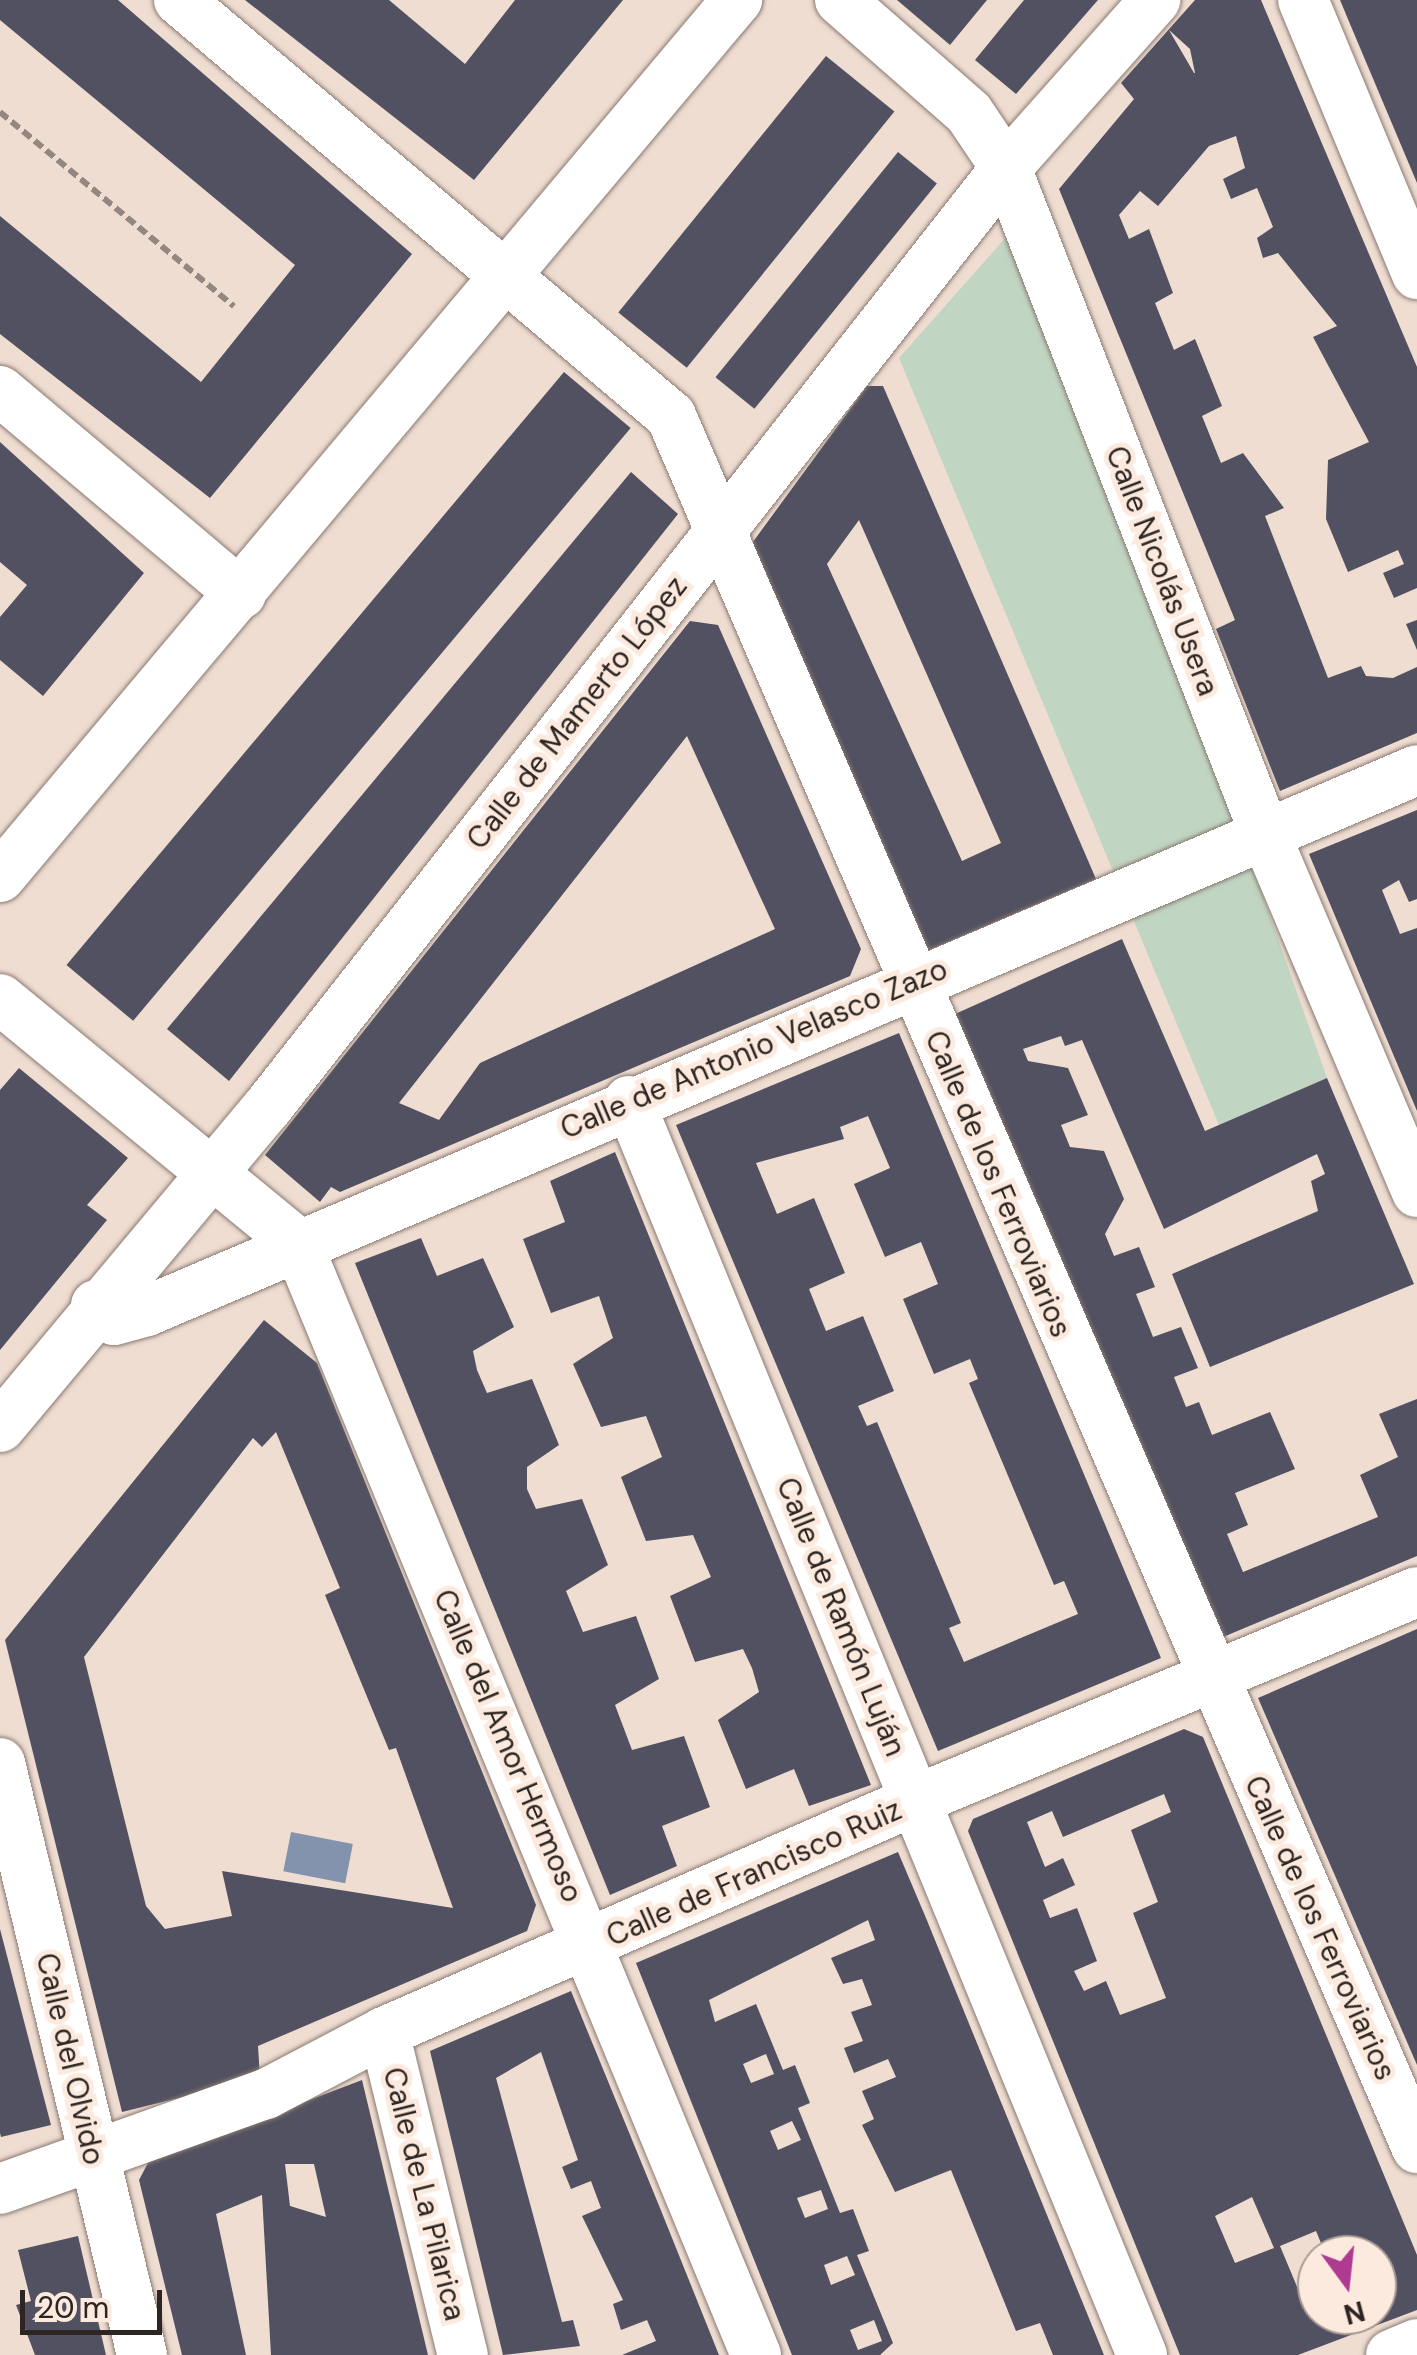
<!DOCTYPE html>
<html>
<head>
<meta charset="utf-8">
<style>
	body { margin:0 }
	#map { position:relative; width:1417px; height:2355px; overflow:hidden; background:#efddd2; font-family:"DM Sans",sans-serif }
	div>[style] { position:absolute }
	.green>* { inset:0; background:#c1d5c3 }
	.water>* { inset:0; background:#8393ad; transform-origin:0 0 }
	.building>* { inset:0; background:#515161; transform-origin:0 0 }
	.path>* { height:6px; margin-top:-3px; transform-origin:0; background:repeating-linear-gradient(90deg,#94877f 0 10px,transparent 0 15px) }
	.roads { filter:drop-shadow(0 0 2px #897970) drop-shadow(0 0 2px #897970) }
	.minor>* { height:50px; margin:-25px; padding:0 25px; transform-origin:25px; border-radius:25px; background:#fff }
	span { translate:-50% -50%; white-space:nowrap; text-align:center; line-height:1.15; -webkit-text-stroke:10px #fceadf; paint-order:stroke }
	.street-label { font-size:30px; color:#2c2521 }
	.north { position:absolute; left:1297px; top:2235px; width:100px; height:100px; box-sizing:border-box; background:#fceadf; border:2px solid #a99b93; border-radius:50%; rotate:165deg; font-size:28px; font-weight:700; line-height:40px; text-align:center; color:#2c2521 }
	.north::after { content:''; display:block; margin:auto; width:35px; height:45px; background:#ae3a92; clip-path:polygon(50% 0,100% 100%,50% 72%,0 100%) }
	.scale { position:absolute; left:20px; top:2290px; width:142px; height:45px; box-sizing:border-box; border:5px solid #2c2521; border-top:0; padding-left:12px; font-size:30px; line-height:35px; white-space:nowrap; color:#2c2521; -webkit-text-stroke:8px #fceadf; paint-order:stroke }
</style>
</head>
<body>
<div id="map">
	<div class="green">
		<div style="clip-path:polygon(1024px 217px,1327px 1078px,1219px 1125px,899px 358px)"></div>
	</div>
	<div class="water">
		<div style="left:291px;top:1832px;width:63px;height:40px;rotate:11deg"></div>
	</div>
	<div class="building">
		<div style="clip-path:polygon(0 0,118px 0,412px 254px,210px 498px,0 334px,0 216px,201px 382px,295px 265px,0 20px)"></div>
		<div style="clip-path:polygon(245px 0,389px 0,465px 64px,515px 0,623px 0,474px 180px)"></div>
		<div style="clip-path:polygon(897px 0,987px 0,950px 45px)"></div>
		<div style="clip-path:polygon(1024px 0,1098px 0,1016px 94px,975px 60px)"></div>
		<div style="clip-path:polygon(evenodd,1195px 0,1261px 0,1417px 367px,1417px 588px,1394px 598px,1383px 573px,1404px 564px,1398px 550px,1348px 572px,1326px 519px,1328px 460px,1369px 442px,1313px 337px,1337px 326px,1278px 253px,1263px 258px,1257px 238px,1273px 227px,1257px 188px,1231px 199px,1223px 179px,1245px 168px,1236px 136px,1209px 146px,1158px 206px,1140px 191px,1119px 215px,1129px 239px,1149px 229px,1173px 293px,1155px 303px,1174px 350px,1195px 339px,1222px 406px,1202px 416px,1221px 463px,1243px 453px,1284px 508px,1265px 516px,1328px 678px,1361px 666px,1366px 676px,1393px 678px,1417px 667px,1417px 733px,1280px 791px,1216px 629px,1235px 620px,1059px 189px,1134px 99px,1121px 83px,1195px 0,1169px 30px,1190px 49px,1195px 73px,1194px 73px,1169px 30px)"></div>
		<div style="clip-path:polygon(1340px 0,1417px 0,1417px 183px,1350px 24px)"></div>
		<div style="left:826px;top:56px;width:88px;height:330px;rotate:39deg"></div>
		<div style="left:898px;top:152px;width:50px;height:290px;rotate:39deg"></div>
		<div style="left:564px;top:372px;width:87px;height:774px;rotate:40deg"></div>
		<div style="clip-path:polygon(evenodd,867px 386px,883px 386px,1096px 879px,920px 954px,747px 550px,867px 386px,859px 520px,1001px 843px,962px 861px,827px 564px,859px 520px)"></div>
		<div style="clip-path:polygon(0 442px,144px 573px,43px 696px,0 660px,0 617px,27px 585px,0 562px)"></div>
		<div style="clip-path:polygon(631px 472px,678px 514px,229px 1081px,167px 1029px)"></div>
		<div style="clip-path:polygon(1417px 620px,1417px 650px,1406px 624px)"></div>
		<div style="clip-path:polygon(evenodd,690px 621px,718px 625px,861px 949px,850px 976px,340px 1192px,331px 1187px,320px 1202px,265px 1155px,690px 621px,687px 736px,775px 929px,480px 1063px,439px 1120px,399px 1103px,687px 736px)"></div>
		<div style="clip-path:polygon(1417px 810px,1417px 899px,1409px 902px,1399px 880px,1382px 890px,1400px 934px,1417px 928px,1417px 1111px,1309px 854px)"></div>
		<div style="clip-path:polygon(1122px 939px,1205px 1131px,1327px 1078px,1414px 1284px,1210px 1367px,1172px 1274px,1318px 1211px,1311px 1181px,1325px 1174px,1317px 1154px,1164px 1229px,1082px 1040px,1065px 1046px,1061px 1036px,1023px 1049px,1028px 1061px,1068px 1068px,1088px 1115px,1061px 1125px,1070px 1147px,1104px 1151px,1124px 1199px,1105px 1234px,1114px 1256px,1139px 1247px,1155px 1287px,1136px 1294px,1153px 1337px,1181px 1327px,1198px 1368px,1174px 1377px,1186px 1407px,1199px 1402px,1212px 1435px,1270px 1412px,1295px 1469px,1235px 1493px,1248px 1525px,1227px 1534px,1243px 1572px,1378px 1517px,1360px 1475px,1398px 1457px,1379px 1414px,1417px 1399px,1417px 1556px,1216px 1640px,955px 1014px)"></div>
		<div style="clip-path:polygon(evenodd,899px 1033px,1161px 1658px,938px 1751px,676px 1125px,899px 1033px,868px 1116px,890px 1168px,854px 1184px,885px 1257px,921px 1242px,938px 1284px,903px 1299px,934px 1374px,970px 1359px,978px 1379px,969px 1383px,1054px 1585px,1064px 1581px,1078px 1614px,964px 1662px,949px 1628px,961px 1623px,877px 1422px,867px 1426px,858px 1406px,894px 1391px,863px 1316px,826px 1331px,809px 1289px,845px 1273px,814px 1198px,777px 1214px,756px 1163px,844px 1139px,840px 1127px,868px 1116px)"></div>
		<div style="clip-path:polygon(19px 1068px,128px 1158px,87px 1205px,107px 1220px,0 1350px,0 1090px)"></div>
		<div style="clip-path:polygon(615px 1152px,767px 1528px,871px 1785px,809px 1806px,794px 1769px,746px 1789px,718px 1720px,759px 1692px,752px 1668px,743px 1649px,695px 1662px,670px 1596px,711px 1577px,693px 1535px,646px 1541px,621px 1477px,662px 1457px,646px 1416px,601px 1427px,573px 1364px,613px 1338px,599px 1296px,551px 1313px,523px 1239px,565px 1222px,550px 1181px)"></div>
		<div style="clip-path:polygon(421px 1238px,437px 1276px,483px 1258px,514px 1327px,473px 1351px,477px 1370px,487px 1393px,532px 1379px,559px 1445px,527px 1467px,527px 1489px,536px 1509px,582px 1499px,608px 1565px,566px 1591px,583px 1632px,636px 1616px,659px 1679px,615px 1705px,632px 1750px,684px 1736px,710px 1807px,662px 1826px,677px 1866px,610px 1895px,355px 1263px)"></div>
		<div style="clip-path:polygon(evenodd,264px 1320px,317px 1363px,536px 1905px,527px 1931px,258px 2046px,260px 2078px,122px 2112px,5px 1640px,264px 1320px,276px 1432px,340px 1588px,325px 1595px,389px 1750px,396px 1748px,453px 1908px,222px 1871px,232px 1916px,165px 1929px,146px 1906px,84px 1657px,253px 1438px,262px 1447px,276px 1432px)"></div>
		<div style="clip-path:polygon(1417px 1629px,1417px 2065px,1258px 1698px)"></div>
		<div style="clip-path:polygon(evenodd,1184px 1729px,1203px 1737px,1417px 2255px,1417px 2310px,1298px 2355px,1180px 2355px,968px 1831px,973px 1819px,1184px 1729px,1164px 1794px,1171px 1812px,1131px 1830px,1158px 1902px,1133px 1913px,1166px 1998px,1120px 2015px,1106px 1981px,1084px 1991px,1074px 1971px,1097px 1961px,1077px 1908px,1050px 1918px,1043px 1900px,1075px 1885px,1063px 1858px,1045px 1867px,1027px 1822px,1052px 1811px,1063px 1837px,1164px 1794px,1184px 1729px,1252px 2197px,1274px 2248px,1235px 2263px,1215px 2216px,1252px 2197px,1184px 1729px,1316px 2231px,1326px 2255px,1377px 2255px,1377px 2315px,1317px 2315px,1317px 2295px,1303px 2301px,1280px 2246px,1316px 2231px)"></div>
		<div style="clip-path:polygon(evenodd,898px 1852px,926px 1918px,1104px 2355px,1053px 2355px,1040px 2323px,1016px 2331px,951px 2170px,895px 2192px,862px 2125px,874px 2119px,862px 2091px,896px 2077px,888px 2059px,854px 2073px,844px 2048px,863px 2041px,851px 2012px,872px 2005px,862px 1979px,843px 1984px,831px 1958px,875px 1940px,868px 1920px,709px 2000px,715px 2022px,756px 2004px,783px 2070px,795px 2065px,810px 2103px,798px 2108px,840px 2213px,853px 2209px,869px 2251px,857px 2255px,893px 2343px,880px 2355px,792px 2355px,636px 1963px,898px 1852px,766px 2054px,774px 2074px,751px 2083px,743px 2064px,766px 2054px,898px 1852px,792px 2121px,801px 2140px,778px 2150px,770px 2131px,792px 2121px,898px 1852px,821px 2190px,828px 2209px,805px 2218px,797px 2198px,821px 2190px,898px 1852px,847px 2256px,855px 2275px,831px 2285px,824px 2265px,847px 2256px,898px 1852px,874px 2320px,882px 2341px,858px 2350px,850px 2330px,874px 2320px)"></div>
		<div style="clip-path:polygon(0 1929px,51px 2125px,1px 2137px,0 2133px)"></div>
		<div style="clip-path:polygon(571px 1991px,660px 2208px,719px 2355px,622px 2355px,656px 2341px,647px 2320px,621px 2330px,613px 2304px,623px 2300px,582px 2216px,601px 2208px,591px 2181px,571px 2189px,562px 2167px,578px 2160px,541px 2052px,496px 2078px,562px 2322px,573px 2320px,580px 2346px,503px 2355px,430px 2051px)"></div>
		<div style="clip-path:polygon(evenodd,362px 2080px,428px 2355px,271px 2355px,262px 2195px,216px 2214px,246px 2355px,182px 2355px,139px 2180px,149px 2161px,362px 2080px,285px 2164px,314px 2164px,326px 2217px,290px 2206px,285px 2164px)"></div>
		<div style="clip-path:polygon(78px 2236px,106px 2355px,35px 2355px,16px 2305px,31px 2301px,18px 2250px)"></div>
	</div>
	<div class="path">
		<div style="left:0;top:112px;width:304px;rotate:39.7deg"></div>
	</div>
	<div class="roads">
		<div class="minor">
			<div style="left:179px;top:0;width:644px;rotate:40.22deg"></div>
			<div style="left:671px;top:416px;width:1886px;rotate:66.7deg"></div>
			<div style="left:840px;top:0;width:171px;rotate:41.2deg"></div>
			<div style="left:969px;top:113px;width:66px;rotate:56.1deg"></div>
			<div style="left:1006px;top:168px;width:715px;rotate:68.75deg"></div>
			<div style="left:1265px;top:834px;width:389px;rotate:67deg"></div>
			<div style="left:1303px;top:0;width:297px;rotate:67.4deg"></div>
			<div style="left:0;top:391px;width:315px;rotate:40.1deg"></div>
			<div style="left:0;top:877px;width:1146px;rotate:-49.96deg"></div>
			<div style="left:0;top:999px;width:384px;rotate:39.4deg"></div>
			<div style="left:297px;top:1243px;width:1203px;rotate:67.57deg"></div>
			<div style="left:629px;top:1101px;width:1355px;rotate:67.75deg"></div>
			<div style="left:96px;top:1305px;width:23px;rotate:40deg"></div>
			<div style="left:114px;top:1320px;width:34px;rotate:-15deg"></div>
			<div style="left:147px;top:1311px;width:1380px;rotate:-23.07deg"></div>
			<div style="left:0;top:1427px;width:416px;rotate:-50.1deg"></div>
			<div style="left:267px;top:1108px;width:1196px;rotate:-51.83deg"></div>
			<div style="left:1006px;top:168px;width:225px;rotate:-48.4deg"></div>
			<div style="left:0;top:1763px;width:609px;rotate:76.51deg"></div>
			<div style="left:384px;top:2032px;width:333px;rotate:76.3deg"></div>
			<div style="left:0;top:2189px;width:282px;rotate:-19.7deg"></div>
			<div style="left:266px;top:2094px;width:133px;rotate:-27.7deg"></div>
			<div style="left:384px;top:2032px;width:580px;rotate:-23.56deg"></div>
			<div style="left:916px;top:1800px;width:542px;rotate:-22.55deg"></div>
			<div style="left:1391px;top:2355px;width:28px;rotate:-23deg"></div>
		</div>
	</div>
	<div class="street-label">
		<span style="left:1162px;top:571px;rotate:69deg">Calle Nicolás Usera</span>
		<span style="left:577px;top:713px;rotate:-52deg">Calle de Mamerto López</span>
		<span style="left:754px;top:1049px;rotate:-23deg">Calle de Antonio Velasco Zazo</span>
		<span style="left:998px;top:1184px;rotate:67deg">Calle de los Ferroviarios</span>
		<span style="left:841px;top:1617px;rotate:68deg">Calle de Ramón Luján</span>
		<span style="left:508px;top:1746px;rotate:67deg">Calle del Amor Hermoso</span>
		<span style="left:754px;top:1873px;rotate:-24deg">Calle de Francisco Ruiz</span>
		<span style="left:1320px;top:1928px;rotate:66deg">Calle de los Ferroviarios</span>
		<span style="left:70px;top:2059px;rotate:77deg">Calle del Olvido</span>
		<span style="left:424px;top:2194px;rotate:76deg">Calle de La Pilarica</span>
	</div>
	<div class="north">N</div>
	<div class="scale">20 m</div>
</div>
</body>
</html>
